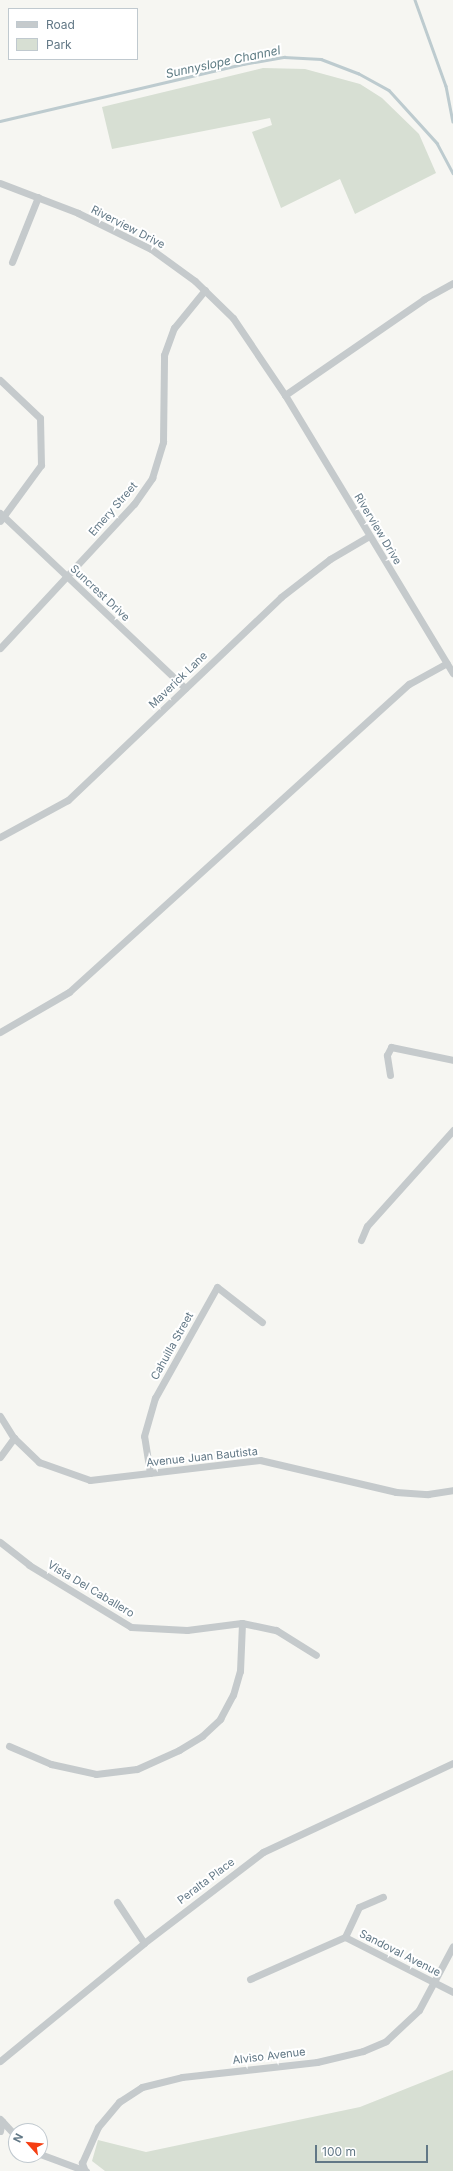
<!DOCTYPE html>
<html>
<head>
<meta charset="utf-8">
<style>
	body { margin:0 }
	#map { position:relative; width:453px; height:2171px; overflow:hidden; background:#f6f6f2; font-family:Inter,sans-serif }
	div>[style] { position:absolute }
	.green>* { inset:0; background:#d7dfd3 }
	.stream>* { height:2.5px; margin:-1.25px; padding:0 1.25px; transform-origin:1.25px; border-radius:1.25px; background:#bdcbcf }
	.street>* { height:7px; margin:-3.5px; padding:0 3.5px; transform-origin:3.5px; border-radius:3.5px; background:#c5cacc }
	span { translate:-50% -50%; white-space:nowrap; text-align:center; line-height:1.15; -webkit-text-stroke:4px #fff; paint-order:stroke }
	.street-label { font-size:11px; color:#627886 }
	.water-label { font-size:12px; color:#5d7b83; font-style:italic }
	.legend { position:absolute; left:8px; top:8px; width:130px; height:52px; box-sizing:border-box; background:#fff; border:1px solid #c0c9cf; margin:0; padding:5px 7px; list-style:none; font-size:12px; color:#627886 }
	.legend li { display:flex; align-items:center; gap:8px; height:20px }
	.legend b { width:20px; border:1px solid #c0c9cf }
	.north { position:absolute; left:8px; top:2123px; width:40px; height:40px; box-sizing:border-box; background:#fff; border:1px solid #c0c9cf; border-radius:50%; rotate:297deg; font-size:11px; font-weight:700; line-height:16px; text-align:center; color:#627886 }
	.north::after { content:''; display:block; margin:auto; width:14px; height:18px; background:#f53f13; clip-path:polygon(50% 0,100% 100%,50% 72%,0 100%) }
	.scale { position:absolute; left:315px; top:2145px; width:113px; height:18px; box-sizing:border-box; border:2px solid #627886; border-top:0; padding-left:5px; font-size:12px; line-height:14px; white-space:nowrap; color:#627886; -webkit-text-stroke:3px #fff; paint-order:stroke }
</style>
</head>
<body>
<div id="map">
	<div class="green">
		<div style="clip-path:polygon(263px 68px,305px 69px,360px 84px,382px 98px,419px 134px,436px 173px,355px 214px,340px 179px,281px 208px,252px 132px,272px 125px,270px 118px,112px 149px,102px 107px)"></div>
		<div style="clip-path:polygon(453px 2070px,453px 2171px,105px 2171px,92px 2161px,98px 2140px,146px 2152px,360px 2107px)"></div>
	</div>
	<div class="stream">
		<div style="left:415px;top:0;width:91px;rotate:70.2deg"></div>
		<div style="left:446px;top:86px;width:36px;rotate:79deg"></div>
		<div style="left:0;top:121px;width:250px;rotate:-13.2deg"></div>
		<div style="left:243px;top:64px;width:42px;rotate:-9.7deg"></div>
		<div style="left:284px;top:57px;width:37px;rotate:3deg"></div>
		<div style="left:321px;top:59px;width:40px;rotate:21deg"></div>
		<div style="left:358px;top:73px;width:35px;rotate:29deg"></div>
		<div style="left:389px;top:90px;width:72px;rotate:47.8deg"></div>
		<div style="left:437px;top:143px;width:34px;rotate:62deg"></div>
	</div>
	<div class="street">
		<div style="left:0;top:183px;width:84px;rotate:21deg"></div>
		<div style="left:78px;top:213px;width:81px;rotate:26.3deg"></div>
		<div style="left:151px;top:249px;width:54px;rotate:36deg"></div>
		<div style="left:195px;top:281px;width:53px;rotate:44.2deg"></div>
		<div style="left:233px;top:318px;width:93px;rotate:56deg"></div>
		<div style="left:285px;top:395px;width:325px;rotate:58.9deg"></div>
		<div style="left:12px;top:262px;width:70px;rotate:-68.2deg"></div>
		<div style="left:0;top:380px;width:55px;rotate:43.5deg"></div>
		<div style="left:40px;top:418px;width:47px;rotate:88.8deg"></div>
		<div style="left:41px;top:465px;width:69px;rotate:126.2deg"></div>
		<div style="left:285px;top:395px;width:169px;rotate:-34.6deg"></div>
		<div style="left:424px;top:299px;width:33px;rotate:-29deg"></div>
		<div style="left:0;top:513px;width:255px;rotate:43.4deg"></div>
		<div style="left:0;top:648px;width:197px;rotate:-47.1deg"></div>
		<div style="left:134px;top:504px;width:32px;rotate:-55deg"></div>
		<div style="left:152px;top:478px;width:38px;rotate:-73deg"></div>
		<div style="left:163px;top:442px;width:87px;rotate:-89.3deg"></div>
		<div style="left:164px;top:355px;width:29px;rotate:-70deg"></div>
		<div style="left:174px;top:328px;width:49px;rotate:-50.8deg"></div>
		<div style="left:0;top:837px;width:77px;rotate:-28.6deg"></div>
		<div style="left:68px;top:800px;width:294px;rotate:-43.6deg"></div>
		<div style="left:281px;top:597px;width:62px;rotate:-37.8deg"></div>
		<div style="left:330px;top:559px;width:45px;rotate:-30.5deg"></div>
		<div style="left:0;top:1032px;width:80px;rotate:-30.1deg"></div>
		<div style="left:69px;top:992px;width:459px;rotate:-42.2deg"></div>
		<div style="left:409px;top:684px;width:43px;rotate:-28.9deg"></div>
		<div style="left:390px;top:1075px;width:20px;rotate:-99deg"></div>
		<div style="left:387px;top:1055px;width:9px;rotate:-63deg"></div>
		<div style="left:391px;top:1047px;width:63px;rotate:11.8deg"></div>
		<div style="left:361px;top:1240px;width:15px;rotate:-67deg"></div>
		<div style="left:367px;top:1226px;width:129px;rotate:-48.1deg"></div>
		<div style="left:0;top:1416px;width:26px;rotate:58deg"></div>
		<div style="left:14px;top:1438px;width:35px;rotate:44deg"></div>
		<div style="left:39px;top:1462px;width:54px;rotate:19.4deg"></div>
		<div style="left:90px;top:1480px;width:171px;rotate:-6.7deg"></div>
		<div style="left:260px;top:1460px;width:140px;rotate:13.2deg"></div>
		<div style="left:396px;top:1492px;width:32px;rotate:4deg"></div>
		<div style="left:428px;top:1494px;width:25px;rotate:-9deg"></div>
		<div style="left:0;top:1457px;width:24px;rotate:-54deg"></div>
		<div style="left:150px;top:1473px;width:37px;rotate:-99deg"></div>
		<div style="left:144px;top:1436px;width:40px;rotate:-74deg"></div>
		<div style="left:155px;top:1398px;width:127px;rotate:-60.8deg"></div>
		<div style="left:217px;top:1287px;width:57px;rotate:37.9deg"></div>
		<div style="left:0;top:1542px;width:37px;rotate:38deg"></div>
		<div style="left:29px;top:1565px;width:119px;rotate:31.3deg"></div>
		<div style="left:131px;top:1627px;width:56px;rotate:3.1deg"></div>
		<div style="left:187px;top:1630px;width:55px;rotate:-7.3deg"></div>
		<div style="left:242px;top:1623px;width:35px;rotate:12deg"></div>
		<div style="left:276px;top:1630px;width:47px;rotate:32deg"></div>
		<div style="left:9px;top:1746px;width:46px;rotate:23.2deg"></div>
		<div style="left:51px;top:1764px;width:46px;rotate:12.5deg"></div>
		<div style="left:96px;top:1774px;width:41px;rotate:-7deg"></div>
		<div style="left:137px;top:1769px;width:46px;rotate:-24.3deg"></div>
		<div style="left:179px;top:1750px;width:27px;rotate:-31deg"></div>
		<div style="left:202px;top:1736px;width:25px;rotate:-43deg"></div>
		<div style="left:220px;top:1719px;width:27px;rotate:-62deg"></div>
		<div style="left:233px;top:1695px;width:25px;rotate:-74deg"></div>
		<div style="left:240px;top:1671px;width:48px;rotate:-87.6deg"></div>
		<div style="left:117px;top:1902px;width:49px;rotate:56.6deg"></div>
		<div style="left:345px;top:1937px;width:33px;rotate:-65deg"></div>
		<div style="left:359px;top:1907px;width:26px;rotate:-23deg"></div>
		<div style="left:250px;top:1979px;width:104px;rotate:-23.9deg"></div>
		<div style="left:345px;top:1937px;width:121px;rotate:27deg"></div>
		<div style="left:0;top:2061px;width:186px;rotate:-39.3deg"></div>
		<div style="left:144px;top:1943px;width:150px;rotate:-37.4deg"></div>
		<div style="left:263px;top:1852px;width:210px;rotate:-25.1deg"></div>
		<div style="left:0;top:2119px;width:23px;rotate:47deg"></div>
		<div style="left:0;top:2131px;width:10px;rotate:-79deg"></div>
		<div style="left:40px;top:2154px;width:49px;rotate:20.3deg"></div>
		<div style="left:85px;top:2171px;width:9px;rotate:-111deg"></div>
		<div style="left:82px;top:2163px;width:39px;rotate:-66deg"></div>
		<div style="left:98px;top:2127px;width:33px;rotate:-50deg"></div>
		<div style="left:119px;top:2102px;width:27px;rotate:-33deg"></div>
		<div style="left:142px;top:2087px;width:41px;rotate:-14deg"></div>
		<div style="left:182px;top:2077px;width:136px;rotate:-6.3deg"></div>
		<div style="left:317px;top:2062px;width:47px;rotate:-13.4deg"></div>
		<div style="left:363px;top:2051px;width:25px;rotate:-23deg"></div>
		<div style="left:386px;top:2041px;width:45px;rotate:-43.2deg"></div>
		<div style="left:419px;top:2010px;width:72px;rotate:-62deg"></div>
	</div>
	<div class="street-label">
		<span style="left:128px;top:227px;rotate:27deg">Riverview Drive</span>
		<span style="left:113px;top:509px;rotate:-49deg">Emery Street</span>
		<span style="left:378px;top:529px;rotate:59deg">Riverview Drive</span>
		<span style="left:100px;top:593px;rotate:43deg">Suncrest Drive</span>
		<span style="left:178px;top:680px;rotate:-44deg">Maverick Lane</span>
		<span style="left:172px;top:1346px;rotate:-61deg">Cahuilla Street</span>
		<span style="left:202px;top:1457px;rotate:-6deg">Avenue Juan Bautista</span>
		<span style="left:91px;top:1589px;rotate:31deg">Vista Del Caballero</span>
		<span style="left:206px;top:1881px;rotate:-37deg">Peralta Place</span>
		<span style="left:400px;top:1953px;rotate:27deg">Sandoval Avenue</span>
		<span style="left:269px;top:2056px;rotate:-7deg">Alviso Avenue</span>
	</div>
	<div class="water-label">
		<span style="left:223px;top:62px;rotate:-12deg">Sunnyslope Channel</span>
	</div>
	<ul class="legend">
	<li><b style="height:5px;background:#c5cacc"></b>Road</li>
	<li><b style="height:11px;background:#d7dfd3"></b>Park</li>
	</ul>
	<div class="north">N</div>
	<div class="scale">100 m</div>
</div>
</body>
</html>
